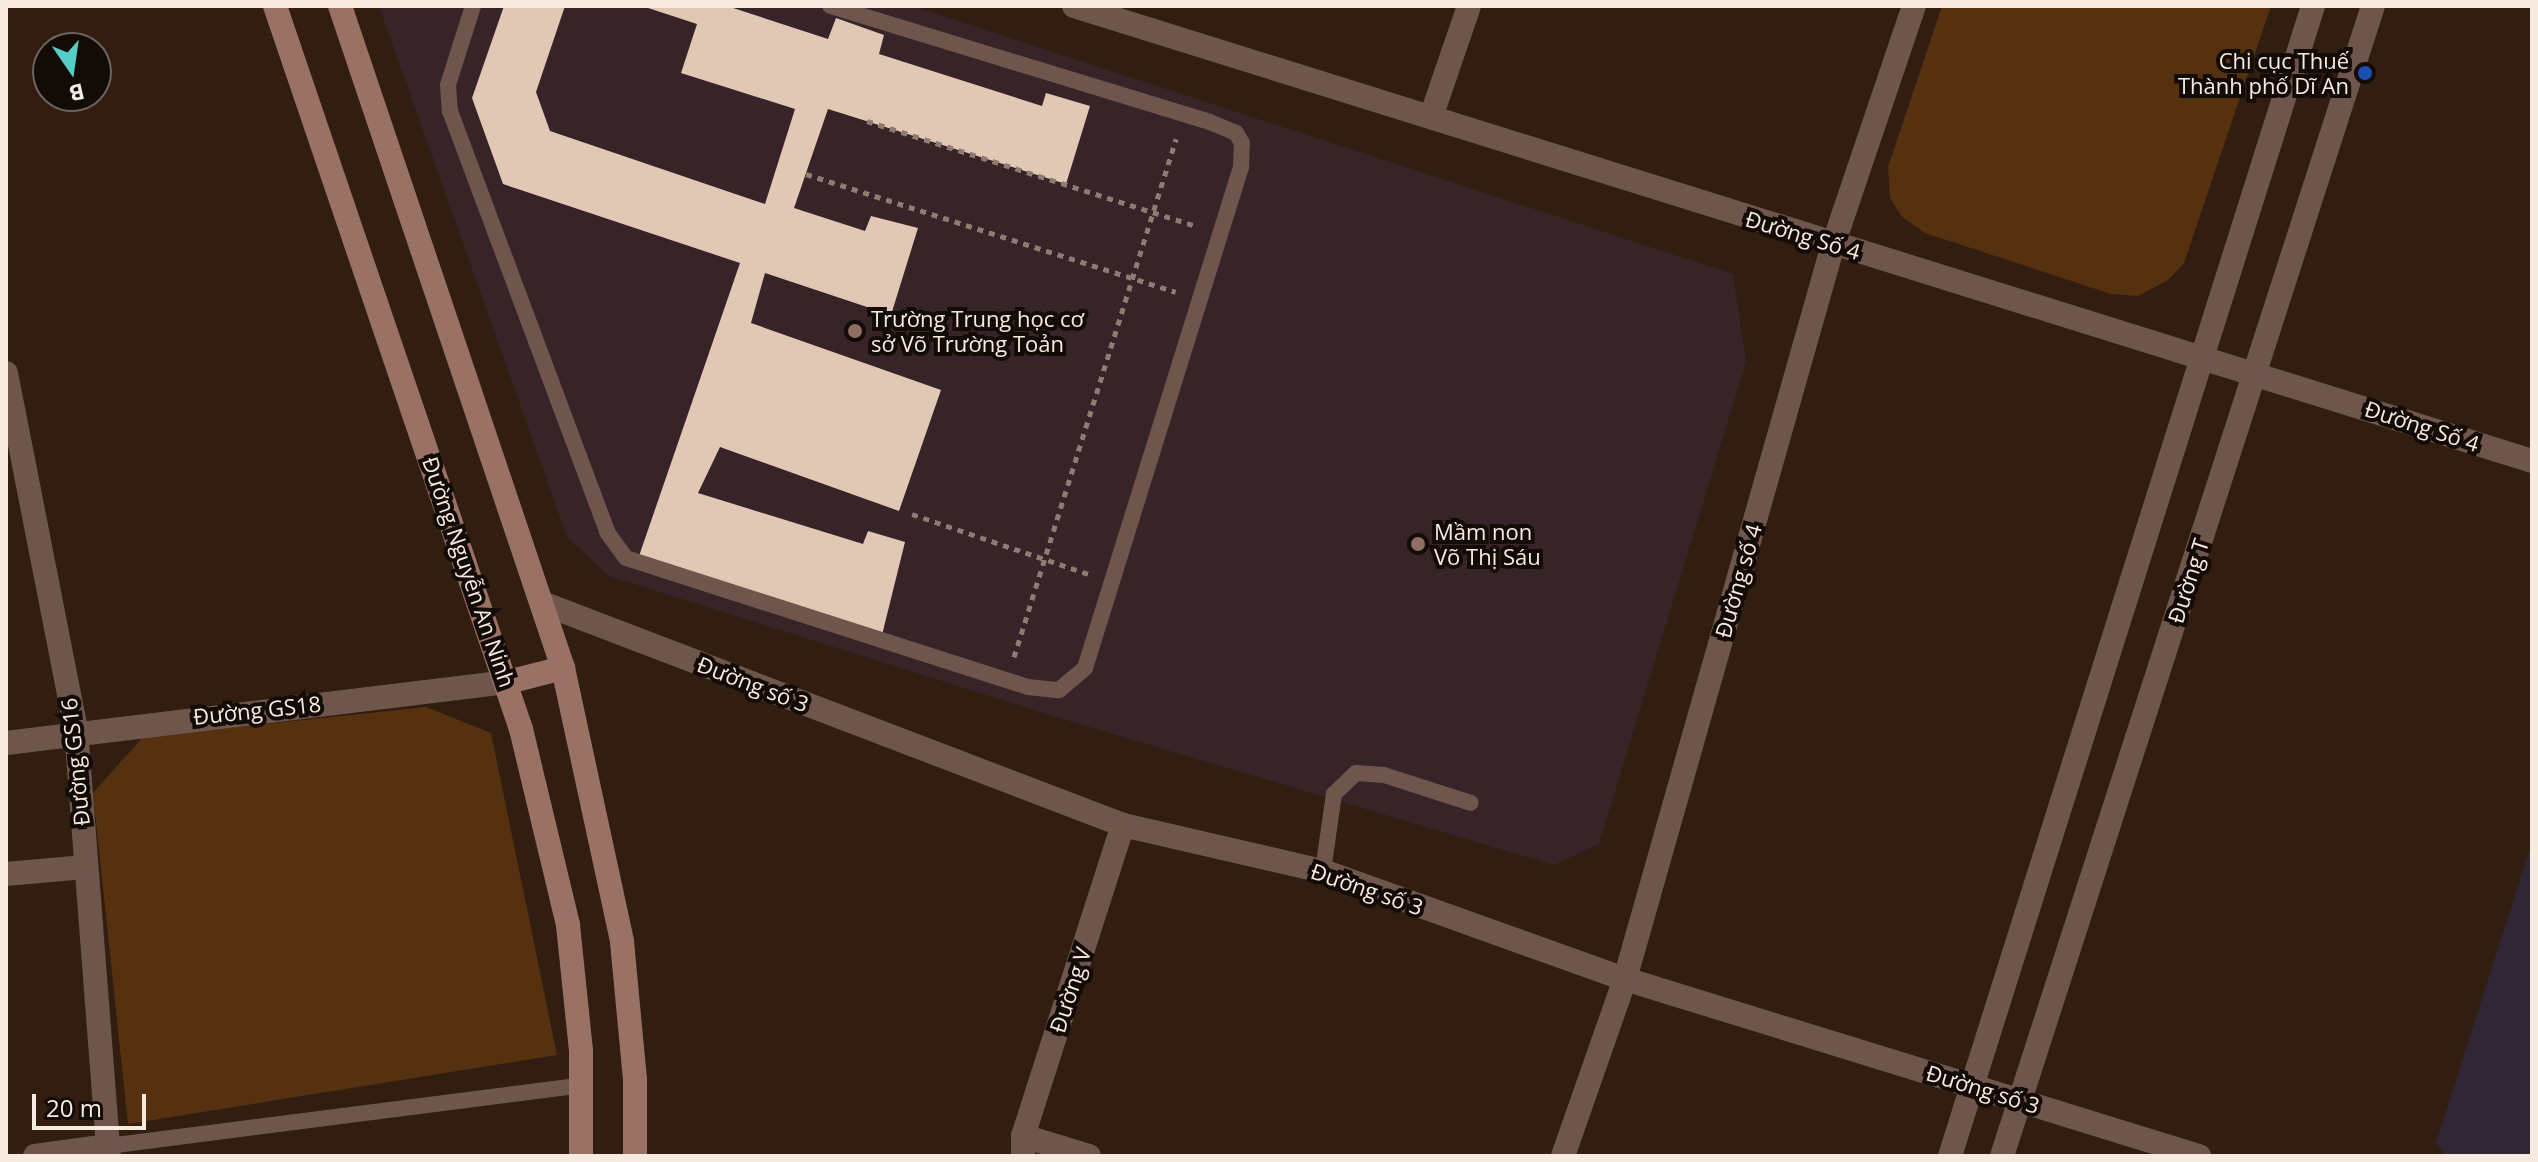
<!DOCTYPE html>
<html>
<head>
<meta charset="utf-8">
<style>
	body { margin:0 }
	#map { position:relative; width:2538px; height:1162px; overflow:hidden; background:#311e10; font-family:"Open Sans",sans-serif }
	div>[style] { position:absolute }
	.commercial>* { inset:0; background:#302635 }
	.education>* { inset:0; background:#372429 }
	.green>* { inset:0; background:#563110 }
	.building>* { inset:0; background:#e1c8b5 }
	.path>* { height:5px; margin-top:-2.5px; transform-origin:0; background:repeating-linear-gradient(90deg,#8c7c71 0 6px,transparent 0 12px) }
	.lane>* { height:16px; margin:-8px; padding:0 8px; transform-origin:8px; border-radius:8px; background:#6f564d }
	.street>* { height:24px; margin:-12px; padding:0 12px; transform-origin:12px; border-radius:12px; background:#6f564d }
	.secondary>* { height:24px; margin:-12px; padding:0 12px; transform-origin:12px; border-radius:12px; background:#9a7165 }
	.dots>* { width:22px; height:22px; translate:-50% -50%; box-sizing:border-box; border:4px solid #130b05; border-radius:50% }
	span { translate:-50% -50%; white-space:nowrap; text-align:center; line-height:1.15; -webkit-text-stroke:8px #130b05; paint-order:stroke }
	.poi-label { font-size:22px; color:#f7eae1 }
	.right { translate:-100% -50%; text-align:right }
	.left { translate:0 -50%; text-align:left }
	.street-label { font-size:22px; color:#f7eae1 }
	.frame { position:absolute; inset:0; border:8px solid #f7eae1; pointer-events:none }
	.north { position:absolute; left:32px; top:32px; width:80px; height:80px; box-sizing:border-box; background:#130b05; border:2px solid #6e645d; border-radius:50%; rotate:167deg; font-size:22px; font-weight:700; line-height:32px; text-align:center; color:#f7eae1 }
	.north::after { content:''; display:block; margin:auto; width:28px; height:36px; background:#55cec5; clip-path:polygon(50% 0,100% 100%,50% 72%,0 100%) }
	.scale { position:absolute; left:32px; top:1094px; width:114px; height:36px; box-sizing:border-box; border:4px solid #f7eae1; border-top:0; padding-left:10px; font-size:24px; line-height:28px; white-space:nowrap; color:#f7eae1; -webkit-text-stroke:6px #130b05; paint-order:stroke }
</style>
</head>
<body>
<div id="map">
	<div class="commercial">
		<div style="clip-path:polygon(2532px 842px,2532px 1156px,2446px 1156px,2436px 1143px)"></div>
	</div>
	<div class="education">
		<div style="clip-path:polygon(379px 6px,912px 6px,1733px 274px,1746px 362px,1599px 844px,1554px 865px,1056px 717px,609px 576px,567px 537px)"></div>
	</div>
	<div class="green">
		<div style="clip-path:polygon(1942px 6px,2271px 6px,2184px 263px,2168px 280px,2138px 296px,2111px 294px,1925px 233px,1902px 217px,1890px 198px,1888px 167px)"></div>
		<div style="clip-path:polygon(426px 707px,491px 733px,557px 1055px,128px 1124px,93px 793px,143px 737px)"></div>
	</div>
	<div class="building">
		<div style="clip-path:polygon(504px 6px,565px 6px,536px 92px,550px 131px,765px 204px,795px 109px,681px 73px,697px 24px,642px 6px,727px 6px,828px 39px,836px 18px,884px 35px,879px 54px,1042px 106px,1046px 93px,1090px 106px,1066px 184px,828px 109px,794px 208px,865px 231px,871px 216px,918px 228px,891px 315px,765px 273px,751px 323px,941px 390px,899px 511px,720px 447px,698px 493px,863px 544px,868px 531px,905px 542px,882px 635px,639px 556px,740px 263px,503px 184px,472px 98px)"></div>
	</div>
	<div class="path">
		<div style="left:867px;top:121px;width:345px;rotate:17.7deg"></div>
		<div style="left:806px;top:174px;width:388px;rotate:17.7deg"></div>
		<div style="left:912px;top:514px;width:186px;rotate:18.8deg"></div>
		<div style="left:1014px;top:657px;width:543px;rotate:-72.63deg"></div>
	</div>
	<div class="lane">
		<div style="left:473px;top:6px;width:83px;rotate:107.6deg"></div>
		<div style="left:448px;top:85px;width:26px;rotate:86deg"></div>
		<div style="left:450px;top:111px;width:449px;rotate:69.5deg"></div>
		<div style="left:607px;top:532px;width:32px;rotate:54deg"></div>
		<div style="left:626px;top:558px;width:422px;rotate:17.8deg"></div>
		<div style="left:1028px;top:687px;width:31px;rotate:6deg"></div>
		<div style="left:1059px;top:690px;width:34px;rotate:-40deg"></div>
		<div style="left:1085px;top:668px;width:525px;rotate:-72.7deg"></div>
		<div style="left:1241px;top:167px;width:24px;rotate:-88deg"></div>
		<div style="left:1242px;top:143px;width:12px;rotate:-121deg"></div>
		<div style="left:1236px;top:133px;width:28px;rotate:-157deg"></div>
		<div style="left:1210px;top:122px;width:397px;rotate:-163deg"></div>
		<div style="left:1323px;top:871px;width:78px;rotate:-81.9deg"></div>
		<div style="left:1334px;top:794px;width:30px;rotate:-44deg"></div>
		<div style="left:1356px;top:773px;width:28px;rotate:4deg"></div>
		<div style="left:1384px;top:775px;width:91px;rotate:17.8deg"></div>
		<div style="left:108px;top:1146px;width:477px;rotate:-7.3deg"></div>
	</div>
	<div class="street">
		<div style="left:1074px;top:6px;width:1527px;rotate:17.33deg"></div>
		<div style="left:1431px;top:117px;width:117px;rotate:-71.1deg"></div>
		<div style="left:6px;top:373px;width:364px;rotate:78.9deg"></div>
		<div style="left:76px;top:730px;width:427px;rotate:85.6deg"></div>
		<div style="left:542px;top:603px;width:622px;rotate:20.91deg"></div>
		<div style="left:1123px;top:825px;width:205px;rotate:13deg"></div>
		<div style="left:1323px;top:871px;width:321px;rotate:19.7deg"></div>
		<div style="left:1625px;top:979px;width:601px;rotate:17.14deg"></div>
		<div style="left:6px;top:743px;width:506px;rotate:-6.93deg"></div>
		<div style="left:6px;top:874px;width:79px;rotate:-5.1deg"></div>
		<div style="left:1023px;top:1136px;width:69px;rotate:16.9deg"></div>
		<div style="left:35px;top:1156px;width:74px;rotate:-7.8deg"></div>
		<div style="left:1023px;top:1156px;width:20px;rotate:-90deg"></div>
		<div style="left:1023px;top:1136px;width:327px;rotate:-72.2deg"></div>
		<div style="left:1563px;top:1156px;width:188px;rotate:-70.7deg"></div>
		<div style="left:1625px;top:979px;width:763px;rotate:-74.18deg"></div>
		<div style="left:1833px;top:245px;width:252px;rotate:-71.3deg"></div>
		<div style="left:1950px;top:1156px;width:1206px;rotate:-72.48deg"></div>
		<div style="left:2002px;top:1156px;width:1208px;rotate:-72.12deg"></div>
	</div>
	<div class="secondary">
		<div style="left:275px;top:6px;width:764px;rotate:71.21deg"></div>
		<div style="left:521px;top:729px;width:202px;rotate:76.5deg"></div>
		<div style="left:568px;top:925px;width:127px;rotate:84.1deg"></div>
		<div style="left:581px;top:1051px;width:105px;rotate:90deg"></div>
		<div style="left:340px;top:6px;width:699px;rotate:71.38deg"></div>
		<div style="left:563px;top:668px;width:280px;rotate:77.8deg"></div>
		<div style="left:622px;top:942px;width:138px;rotate:84.6deg"></div>
		<div style="left:635px;top:1079px;width:77px;rotate:90deg"></div>
		<div style="left:508px;top:682px;width:57px;rotate:-14.3deg"></div>
	</div>
	<div class="dots">
		<div style="left:2365px;top:73px;background:#1a4fb4"></div>
		<div style="left:855px;top:331px;background:#8d6e63"></div>
		<div style="left:1418px;top:544px;background:#8d6e63"></div>
	</div>
	<div class="poi-label">
		<span class="right" style="left:2349px;top:73px">Chi cục Thuế<br>Thành phố Dĩ An</span>
		<span class="left" style="left:871px;top:331px">Trường Trung học cơ<br>sở Võ Trường Toản</span>
		<span class="left" style="left:1434px;top:544px">Mầm non<br>Võ Thị Sáu</span>
	</div>
	<div class="street-label">
		<span style="left:1803px;top:235px;rotate:17deg">Đường Số 4</span>
		<span style="left:2422px;top:426px;rotate:18deg">Đường Số 4</span>
		<span style="left:469px;top:572px;rotate:71deg">Đường Nguyễn An Ninh</span>
		<span style="left:1738px;top:581px;rotate:-74deg">Đường số 4</span>
		<span style="left:2188px;top:581px;rotate:-72deg">Đường T</span>
		<span style="left:753px;top:684px;rotate:21deg">Đường số 3</span>
		<span style="left:257px;top:710px;rotate:-6deg">Đường GS18</span>
		<span style="left:75px;top:762px;rotate:-96deg">Đường GS16</span>
		<span style="left:1367px;top:889px;rotate:19deg">Đường số 3</span>
		<span style="left:1070px;top:990px;rotate:-72deg">Đường V</span>
		<span style="left:1983px;top:1089px;rotate:17deg">Đường số 3</span>
	</div>
	<div class="frame"></div>
	<div class="north">B</div>
	<div class="scale">20 m</div>
</div>
</body>
</html>
